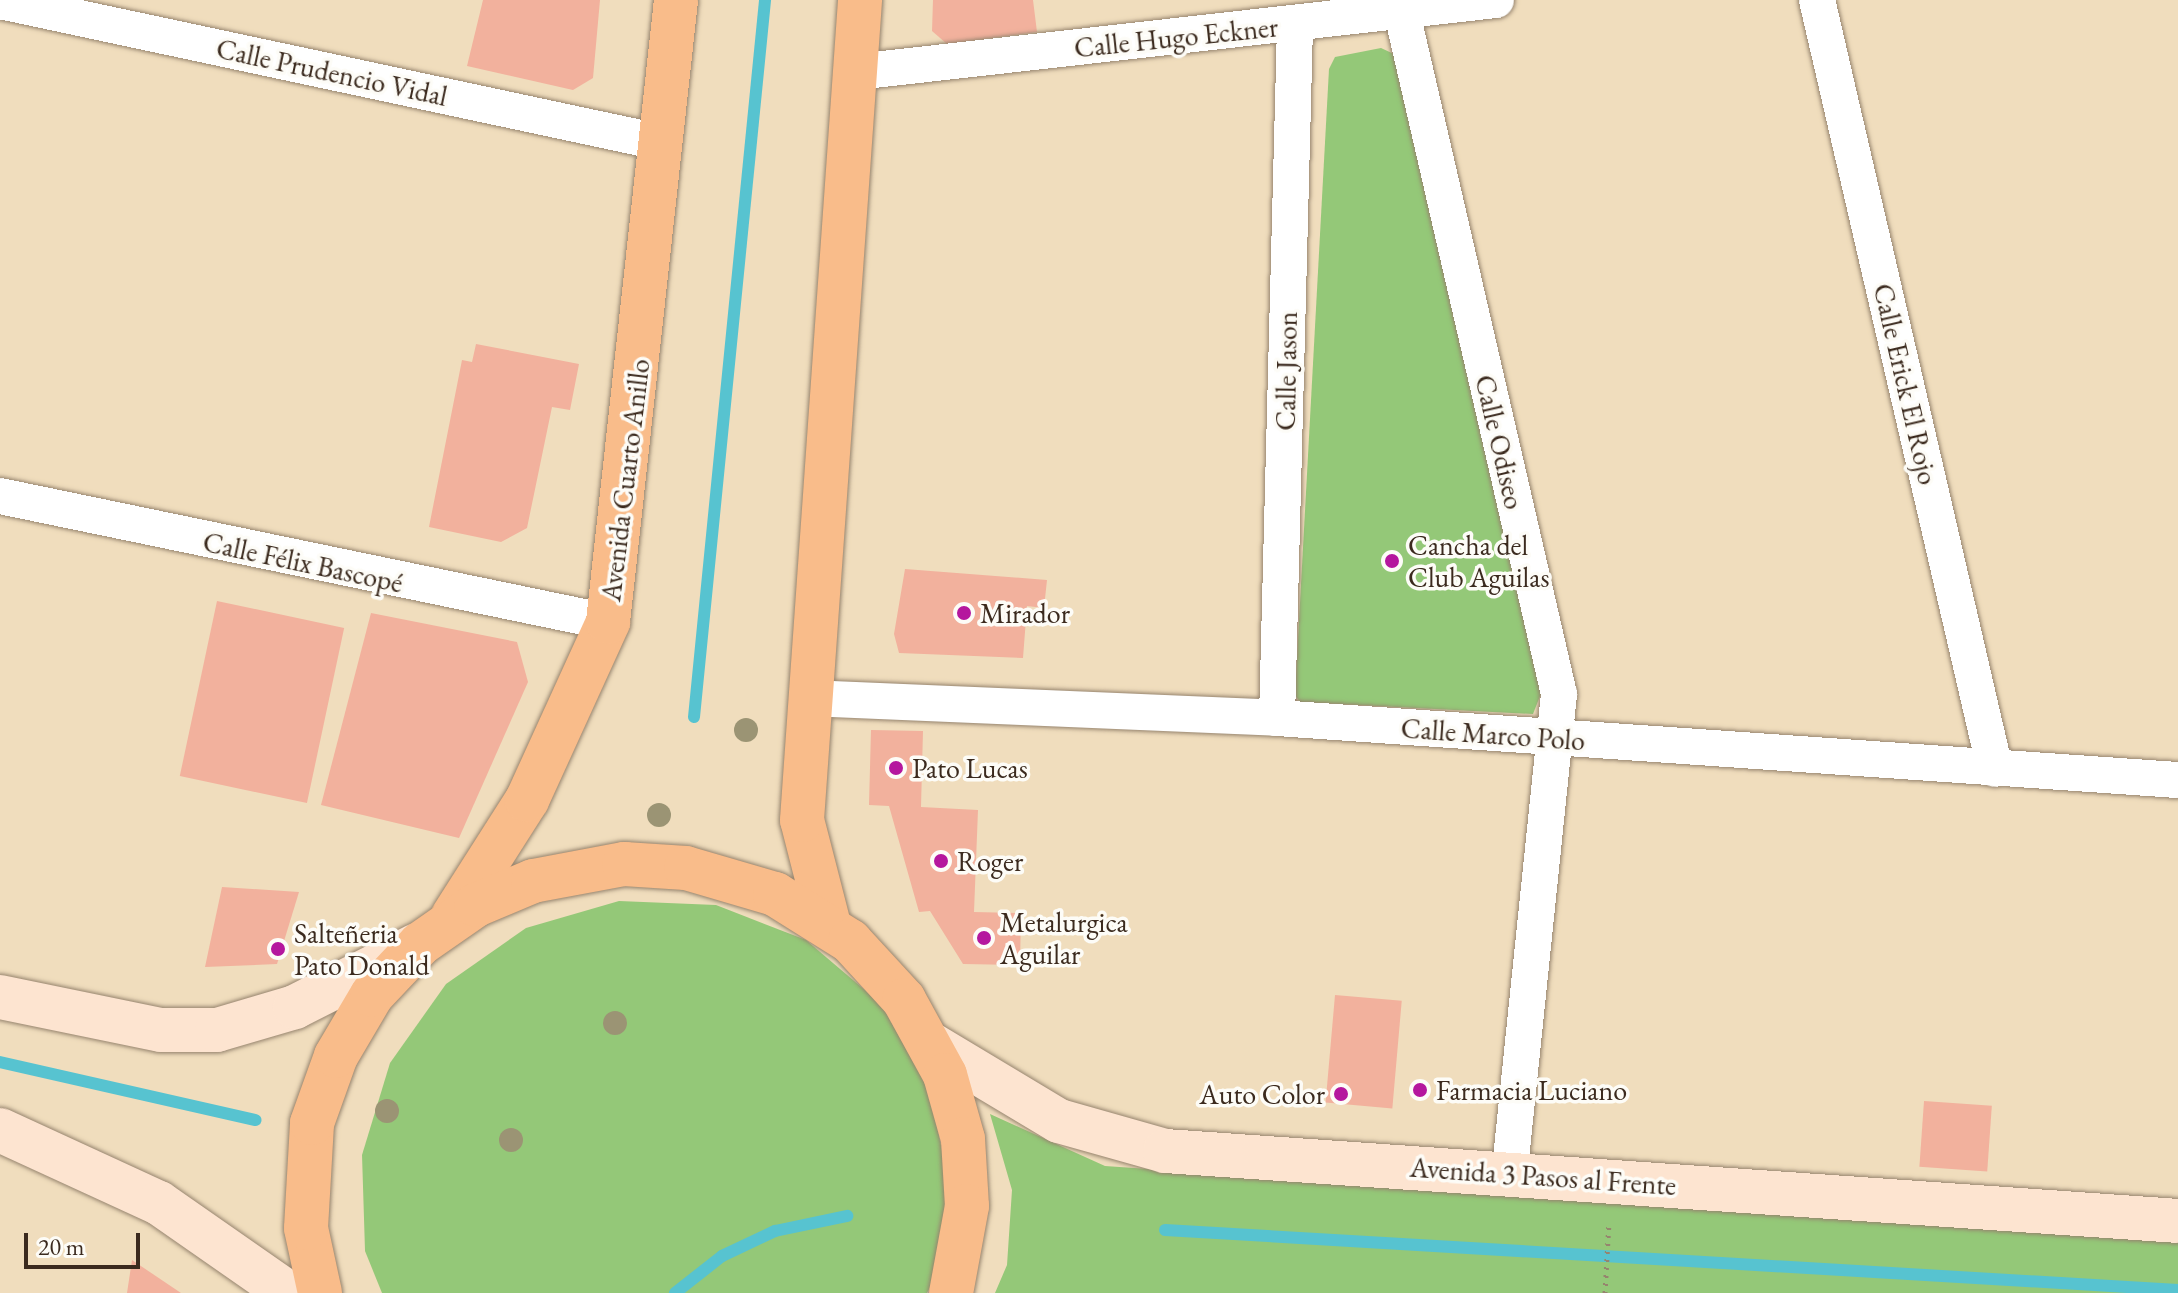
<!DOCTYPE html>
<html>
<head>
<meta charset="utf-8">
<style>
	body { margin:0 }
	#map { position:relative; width:2178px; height:1293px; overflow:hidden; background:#f0ddbd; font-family:"EB Garamond",serif }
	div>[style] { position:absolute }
	.green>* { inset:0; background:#94c878 }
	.stream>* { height:12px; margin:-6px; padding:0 6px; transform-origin:6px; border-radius:6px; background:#57c3d0 }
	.building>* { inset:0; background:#f2b19d; transform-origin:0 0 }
	.path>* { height:5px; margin-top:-2.5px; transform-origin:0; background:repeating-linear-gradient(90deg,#96846e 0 2px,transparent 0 8px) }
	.roads { filter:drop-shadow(0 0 2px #96846e) drop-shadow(0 0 2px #96846e) }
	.street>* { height:36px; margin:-18px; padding:0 18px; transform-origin:18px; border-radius:18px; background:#fff }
	.secondary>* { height:44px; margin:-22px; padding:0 22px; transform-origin:22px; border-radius:22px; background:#fde4d0 }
	.highway>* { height:44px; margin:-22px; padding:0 22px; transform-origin:22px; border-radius:22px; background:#f9bc8a }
	.trees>* { width:24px; height:24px; margin:-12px; border-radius:50%; background:#9b9474 }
	.dots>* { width:22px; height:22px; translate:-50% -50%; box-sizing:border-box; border:4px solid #fdfcf7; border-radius:50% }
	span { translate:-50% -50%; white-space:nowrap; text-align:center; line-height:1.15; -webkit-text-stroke:7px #fdfcf7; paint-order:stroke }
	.street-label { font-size:28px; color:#3b2a1e }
	.poi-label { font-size:28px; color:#3b2a1e }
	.left { translate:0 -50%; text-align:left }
	.right { translate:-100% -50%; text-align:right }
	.scale { position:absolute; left:24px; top:1233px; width:116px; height:36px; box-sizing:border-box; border:4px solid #3b2a1e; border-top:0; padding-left:10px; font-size:24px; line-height:28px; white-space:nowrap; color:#3b2a1e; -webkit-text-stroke:6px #fdfcf7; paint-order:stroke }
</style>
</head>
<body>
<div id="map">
	<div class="green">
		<div style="clip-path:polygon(1381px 48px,1396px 55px,1544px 686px,1533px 714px,1300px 702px,1295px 695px,1329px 69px,1335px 57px)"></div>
		<div style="clip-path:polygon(619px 901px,716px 905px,806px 940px,880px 1003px,929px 1086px,948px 1181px,936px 1276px,927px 1293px,382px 1293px,365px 1251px,362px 1155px,390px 1063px,446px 984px,526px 928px)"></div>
		<div style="clip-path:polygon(990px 1114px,1105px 1166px,2178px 1240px,2178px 1293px,995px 1293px,1007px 1265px,1012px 1190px)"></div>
	</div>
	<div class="stream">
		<div style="left:694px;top:717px;width:721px;rotate:-84.34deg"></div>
		<div style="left:0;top:1062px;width:262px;rotate:12.8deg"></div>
		<div style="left:1165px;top:1230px;width:1015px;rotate:3.39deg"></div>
		<div style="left:675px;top:1293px;width:60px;rotate:-38.2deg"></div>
		<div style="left:722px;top:1256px;width:59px;rotate:-25.3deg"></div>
		<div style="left:775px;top:1231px;width:74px;rotate:-11.8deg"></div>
	</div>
	<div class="building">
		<div style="clip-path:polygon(483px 0,600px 0,593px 78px,573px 90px,467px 66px)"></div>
		<div style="clip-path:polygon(933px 0,1033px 0,1037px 32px,947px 44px,932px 31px)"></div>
		<div style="clip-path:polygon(476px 344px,579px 364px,570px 410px,552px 407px,527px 528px,501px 542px,429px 527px,462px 360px,472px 362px)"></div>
		<div style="clip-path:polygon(905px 569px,1047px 580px,1044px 608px,1027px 606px,1023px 658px,899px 653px,894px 634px)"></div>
		<div style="left:217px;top:601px;width:130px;height:179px;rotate:12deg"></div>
		<div style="clip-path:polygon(371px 613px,517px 642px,528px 682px,459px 838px,321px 805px)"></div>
		<div style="clip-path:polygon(871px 730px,923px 731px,921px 807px,978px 810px,974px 912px,1021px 913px,1020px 965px,963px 964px,930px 911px,919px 912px,889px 806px,869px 805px)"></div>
		<div style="clip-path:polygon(222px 887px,299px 892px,277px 964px,205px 967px)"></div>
		<div style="left:1335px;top:995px;width:67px;height:108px;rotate:5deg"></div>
		<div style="left:1924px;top:1101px;width:68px;height:66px;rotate:4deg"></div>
		<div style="clip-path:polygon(132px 1260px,181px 1293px,127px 1293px)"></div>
	</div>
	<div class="path">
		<div style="left:1605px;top:1293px;width:71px;rotate:-86.8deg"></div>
	</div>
	<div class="roads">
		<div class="street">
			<div style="left:1399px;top:0;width:712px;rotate:77.02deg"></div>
			<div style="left:1559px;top:694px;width:483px;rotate:95.9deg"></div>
			<div style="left:1817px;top:0;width:789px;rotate:76.97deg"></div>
			<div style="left:0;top:1px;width:679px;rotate:12.07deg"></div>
			<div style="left:856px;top:72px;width:644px;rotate:-6.42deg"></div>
			<div style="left:0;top:496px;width:621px;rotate:11.71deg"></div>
			<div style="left:808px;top:698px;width:469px;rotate:2.4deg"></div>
			<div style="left:1277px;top:718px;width:903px;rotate:3.94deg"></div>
			<div style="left:1277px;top:718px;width:694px;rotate:-88.51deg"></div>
		</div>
		<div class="secondary">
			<div style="left:0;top:997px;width:164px;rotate:11.6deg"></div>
			<div style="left:161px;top:1030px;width:56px"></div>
			<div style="left:217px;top:1030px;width:81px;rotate:-16.4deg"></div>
			<div style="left:295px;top:1007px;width:135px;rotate:-26.9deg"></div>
			<div style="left:932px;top:1045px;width:148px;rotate:30.9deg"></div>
			<div style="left:1059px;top:1121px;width:110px;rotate:15.8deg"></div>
			<div style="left:1165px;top:1151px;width:1015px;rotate:3.95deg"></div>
			<div style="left:0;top:1130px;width:175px;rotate:24.7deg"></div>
			<div style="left:159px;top:1203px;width:157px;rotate:34.9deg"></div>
		</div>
		<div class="highway">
			<div style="left:453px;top:916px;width:138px;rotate:-57.5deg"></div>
			<div style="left:527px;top:800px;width:196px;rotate:-65.5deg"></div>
			<div style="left:608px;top:622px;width:626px;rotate:-83.76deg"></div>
			<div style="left:829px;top:925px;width:108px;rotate:-104.4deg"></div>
			<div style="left:802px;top:820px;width:822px;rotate:-85.95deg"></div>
			<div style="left:320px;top:1293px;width:66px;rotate:-102.2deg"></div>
			<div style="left:306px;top:1228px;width:105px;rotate:-86.7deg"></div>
			<div style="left:312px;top:1123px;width:71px;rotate:-70.3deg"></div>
			<div style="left:336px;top:1056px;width:71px;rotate:-59.5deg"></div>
			<div style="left:372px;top:995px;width:70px;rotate:-46.7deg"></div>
			<div style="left:420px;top:944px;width:68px;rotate:-34.9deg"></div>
			<div style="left:476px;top:905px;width:62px;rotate:-22.8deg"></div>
			<div style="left:533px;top:881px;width:93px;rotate:-10.6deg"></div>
			<div style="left:624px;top:864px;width:62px;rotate:3.7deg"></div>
			<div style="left:686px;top:868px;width:93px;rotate:16.3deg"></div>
			<div style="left:775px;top:894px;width:89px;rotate:32.1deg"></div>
			<div style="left:850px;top:941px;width:80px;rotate:47.5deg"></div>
			<div style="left:904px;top:1000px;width:85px;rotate:61.3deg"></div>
			<div style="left:945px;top:1075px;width:66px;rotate:74.3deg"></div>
			<div style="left:963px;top:1139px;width:67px;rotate:86.6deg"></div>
			<div style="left:967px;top:1206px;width:88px;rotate:100.4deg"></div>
		</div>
	</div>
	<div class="trees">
		<div style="left:746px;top:730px"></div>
		<div style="left:659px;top:815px"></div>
		<div style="left:615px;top:1023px"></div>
		<div style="left:387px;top:1111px"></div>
		<div style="left:511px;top:1140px"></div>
	</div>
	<div class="dots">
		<div style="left:1392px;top:561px;background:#b5179e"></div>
		<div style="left:964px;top:613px;background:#b5179e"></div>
		<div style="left:896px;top:768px;background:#b5179e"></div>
		<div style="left:941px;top:861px;background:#b5179e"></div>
		<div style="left:984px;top:938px;background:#b5179e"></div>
		<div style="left:278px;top:949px;background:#b5179e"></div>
		<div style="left:1420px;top:1090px;background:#b5179e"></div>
		<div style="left:1341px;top:1094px;background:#b5179e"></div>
	</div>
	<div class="street-label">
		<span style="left:1176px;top:37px;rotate:-6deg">Calle Hugo Eckner</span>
		<span style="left:332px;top:72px;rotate:12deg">Calle Prudencio Vidal</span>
		<span style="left:1286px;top:371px;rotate:-89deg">Calle Jason</span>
		<span style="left:1906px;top:384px;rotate:77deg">Calle Erick El Rojo</span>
		<span style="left:1500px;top:442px;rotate:77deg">Calle Odiseo</span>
		<span style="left:625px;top:480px;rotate:-83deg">Avenida Cuarto Anillo</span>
		<span style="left:303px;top:562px;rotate:12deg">Calle Félix Bascopé</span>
		<span style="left:1493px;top:734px;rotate:4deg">Calle Marco Polo</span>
		<span style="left:1543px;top:1176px;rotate:4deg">Avenida 3 Pasos al Frente</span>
	</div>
	<div class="poi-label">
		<span class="left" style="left:1408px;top:561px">Cancha del<br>Club Aguilas</span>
		<span class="left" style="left:980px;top:613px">Mirador</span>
		<span class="left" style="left:912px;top:768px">Pato Lucas</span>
		<span class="left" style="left:957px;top:861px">Roger</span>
		<span class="left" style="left:1000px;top:938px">Metalurgica<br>Aguilar</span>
		<span class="left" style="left:294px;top:949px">Salteñeria<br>Pato Donald</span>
		<span class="left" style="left:1436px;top:1090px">Farmacia Luciano</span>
		<span class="right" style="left:1325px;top:1094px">Auto Color</span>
	</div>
	<div class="scale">20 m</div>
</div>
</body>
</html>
